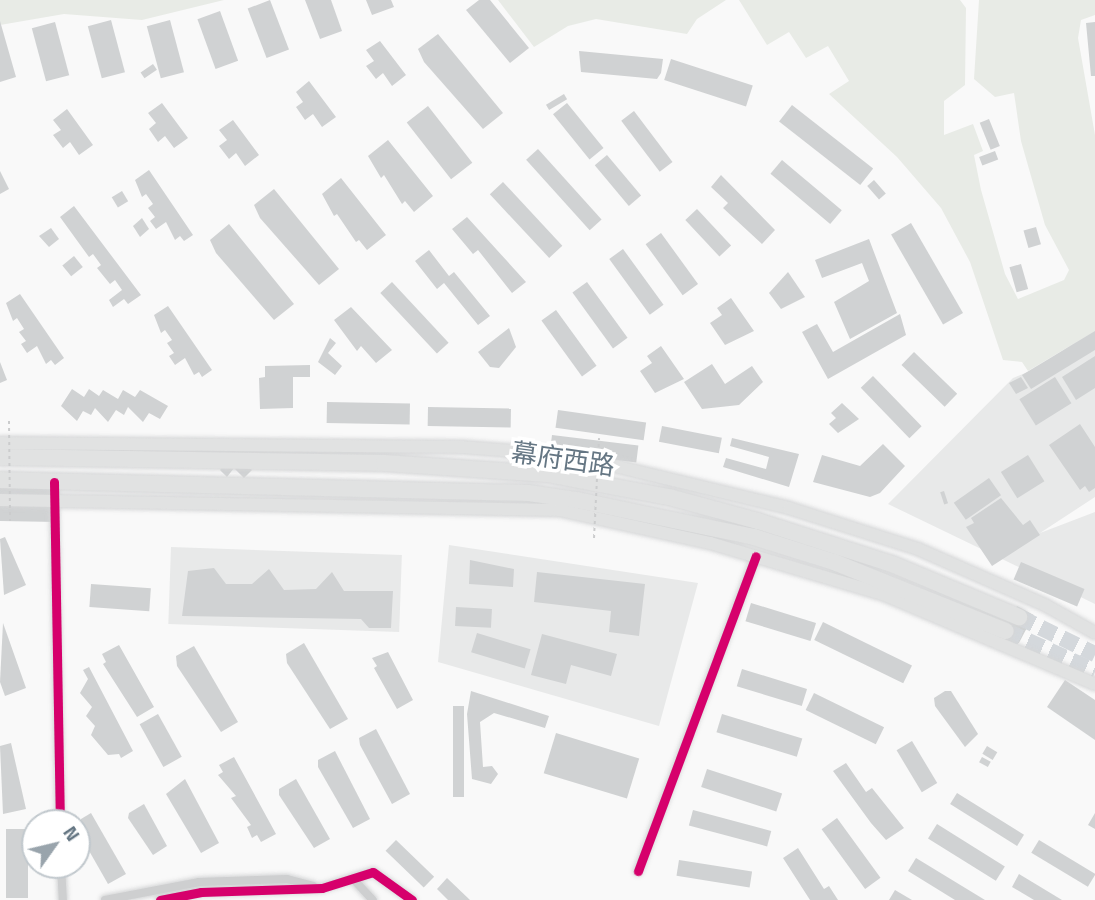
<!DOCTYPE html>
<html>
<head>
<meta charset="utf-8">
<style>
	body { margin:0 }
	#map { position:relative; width:1095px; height:900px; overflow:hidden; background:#f9f9f9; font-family:"Titillium Web","Noto Sans SC",sans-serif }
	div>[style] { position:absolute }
	.built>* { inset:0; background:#e8e9e9; transform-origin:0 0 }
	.green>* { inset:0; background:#e8ebe6 }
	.building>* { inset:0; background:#d0d2d3; transform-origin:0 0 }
	.highway-tunnel>* { height:16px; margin-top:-8px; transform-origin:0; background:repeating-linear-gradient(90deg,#d4d8dc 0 16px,transparent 0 24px) }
	.roads { filter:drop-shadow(0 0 2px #d5d6d7) drop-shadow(0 0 2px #d5d6d7) }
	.street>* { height:8px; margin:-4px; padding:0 4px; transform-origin:4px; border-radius:4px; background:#cecfd0 }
	.secondary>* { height:12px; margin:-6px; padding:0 6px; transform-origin:6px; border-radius:6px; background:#e1e2e2 }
	.highway>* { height:16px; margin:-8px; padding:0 8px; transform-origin:8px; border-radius:8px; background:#e1e2e2 }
	.path-bridge>* { height:2px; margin-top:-1px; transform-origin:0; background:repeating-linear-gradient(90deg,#cbcccd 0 3.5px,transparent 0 7px) }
	.cycleway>* { height:9px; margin:-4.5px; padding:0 4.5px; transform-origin:4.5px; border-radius:4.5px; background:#d6006c }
	span { translate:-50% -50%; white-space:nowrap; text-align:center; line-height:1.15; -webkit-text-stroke:7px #fff; paint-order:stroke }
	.street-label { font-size:26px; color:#657683 }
	.north { position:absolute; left:21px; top:809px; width:70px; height:70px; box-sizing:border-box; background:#fff; border:2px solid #c1c8cd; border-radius:50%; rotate:56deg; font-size:19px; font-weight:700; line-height:28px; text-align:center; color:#657683 }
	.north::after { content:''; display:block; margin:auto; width:24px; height:32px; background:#99a4ac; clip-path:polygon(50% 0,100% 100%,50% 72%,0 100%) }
</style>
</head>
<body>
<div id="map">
	<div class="built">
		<div style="clip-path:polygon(1095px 328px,1095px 497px,1040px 533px,1095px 512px,1095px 604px,888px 504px,1013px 378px,1038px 368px)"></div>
		<div style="clip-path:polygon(449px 545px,698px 583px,659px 726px,438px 662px)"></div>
		<div style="left:171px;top:547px;width:231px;height:77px;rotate:2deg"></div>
	</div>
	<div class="green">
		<div style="clip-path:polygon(0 0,224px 0,142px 20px,64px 14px,0 25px)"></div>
		<div style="clip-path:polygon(498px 0,726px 0,697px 19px,687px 34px,596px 19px,568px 26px,534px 47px)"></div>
		<div style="clip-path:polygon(739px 0,960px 0,966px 8px,965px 85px,944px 101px,944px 135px,973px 124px,983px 151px,974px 155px,981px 190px,1005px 274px,1018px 299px,1064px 280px,1069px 270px,1045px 225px,1021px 141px,1014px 93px,995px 97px,974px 79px,979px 0,1095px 0,1095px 15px,1081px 20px,1078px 38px,1095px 135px,1095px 331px,1028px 371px,1022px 362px,1003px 360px,970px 262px,941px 208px,897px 157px,829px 94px,849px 81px,828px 46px,806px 58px,789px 32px,767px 45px)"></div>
	</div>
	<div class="building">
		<div style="left:270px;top:0;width:53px;height:24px;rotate:69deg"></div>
		<div style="clip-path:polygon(305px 0,331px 0,342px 31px,320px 39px)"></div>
		<div style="clip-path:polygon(366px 0,391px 0,394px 7px,372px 15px)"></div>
		<div style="clip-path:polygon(479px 0,490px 0,529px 48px,510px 63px,466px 10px)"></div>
		<div style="left:220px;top:11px;width:53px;height:24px;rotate:70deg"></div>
		<div style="left:111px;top:20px;width:54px;height:24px;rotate:75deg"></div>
		<div style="left:170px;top:20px;width:54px;height:24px;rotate:75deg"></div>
		<div style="clip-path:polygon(0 21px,16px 77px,0 82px)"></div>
		<div style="left:55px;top:22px;width:55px;height:24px;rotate:75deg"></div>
		<div style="clip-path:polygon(1095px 22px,1095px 76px,1091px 76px,1086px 23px)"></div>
		<div style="clip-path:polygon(438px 34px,503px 113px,483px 129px,424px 62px,418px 49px)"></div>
		<div style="clip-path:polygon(380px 41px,406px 75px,392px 86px,383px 73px,376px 79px,366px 66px,374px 61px,366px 50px)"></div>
		<div style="clip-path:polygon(579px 51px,663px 59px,661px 73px,657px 79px,581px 72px)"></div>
		<div style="left:671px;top:59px;width:86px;height:22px;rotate:18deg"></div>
		<div style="left:153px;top:64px;width:7px;height:15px;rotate:56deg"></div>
		<div style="clip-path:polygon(309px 81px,336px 117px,322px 127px,313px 114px,305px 120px,296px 107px,303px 102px,296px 92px)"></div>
		<div style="left:564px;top:94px;width:6px;height:21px;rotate:59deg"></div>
		<div style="clip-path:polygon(162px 103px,188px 138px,174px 148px,165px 136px,158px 142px,149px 129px,156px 123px,148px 113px)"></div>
		<div style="left:567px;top:103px;width:58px;height:18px;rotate:51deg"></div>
		<div style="left:792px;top:105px;width:103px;height:21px;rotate:38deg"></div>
		<div style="left:428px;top:106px;width:72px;height:27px;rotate:52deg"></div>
		<div style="clip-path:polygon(67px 109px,93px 145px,79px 155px,70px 142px,63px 148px,53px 135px,61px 130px,53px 120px)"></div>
		<div style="left:634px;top:111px;width:64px;height:16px;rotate:53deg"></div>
		<div style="left:989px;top:119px;width:29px;height:10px;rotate:68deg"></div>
		<div style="clip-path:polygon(233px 120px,259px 155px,245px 166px,236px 153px,229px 159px,219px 146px,227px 140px,219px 130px)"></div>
		<div style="clip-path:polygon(388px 140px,433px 196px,414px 212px,405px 201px,402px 204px,384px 175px,381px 178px,368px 156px)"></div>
		<div style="left:538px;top:149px;width:95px;height:16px;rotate:48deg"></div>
		<div style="left:995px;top:151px;width:9px;height:17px;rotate:69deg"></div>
		<div style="left:607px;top:155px;width:53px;height:16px;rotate:50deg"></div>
		<div style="left:782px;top:160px;width:78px;height:18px;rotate:40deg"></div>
		<div style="clip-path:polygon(149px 170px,193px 235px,184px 241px,180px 236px,175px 240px,166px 222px,156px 229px,150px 221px,155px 217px,148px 208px,153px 204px,146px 194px,142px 197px,135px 180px)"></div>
		<div style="clip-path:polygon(0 171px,9px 189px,0 194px)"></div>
		<div style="clip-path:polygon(721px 175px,775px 230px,762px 244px,723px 208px,728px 203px,711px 187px)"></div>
		<div style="clip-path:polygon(341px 178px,386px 235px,367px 250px,359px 240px,356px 242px,337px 214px,334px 216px,322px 194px)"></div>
		<div style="left:874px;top:180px;width:18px;height:9px;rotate:49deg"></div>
		<div style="left:503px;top:182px;width:87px;height:18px;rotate:47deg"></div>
		<div style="clip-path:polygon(274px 189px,339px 269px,319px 285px,260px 218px,254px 205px)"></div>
		<div style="left:122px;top:191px;width:12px;height:12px;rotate:59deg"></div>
		<div style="clip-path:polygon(74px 206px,141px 295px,128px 304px,124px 299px,113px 307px,109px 300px,122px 290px,115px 280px,110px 284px,97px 268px,101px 265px,93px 254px,89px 257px,60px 217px)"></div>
		<div style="left:697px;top:209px;width:50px;height:16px;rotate:47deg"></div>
		<div style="clip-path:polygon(467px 217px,526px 282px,512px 293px,478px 250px,473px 254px,452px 229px)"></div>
		<div style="clip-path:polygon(142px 218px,149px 229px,140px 237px,133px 226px)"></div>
		<div style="left:911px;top:223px;width:104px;height:23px;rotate:60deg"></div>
		<div style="clip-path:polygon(229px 224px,294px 304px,274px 320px,216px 253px,210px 240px)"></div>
		<div style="left:1036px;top:227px;width:18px;height:13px;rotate:74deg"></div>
		<div style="clip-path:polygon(51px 228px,59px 239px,49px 247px,39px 236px)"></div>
		<div style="left:661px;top:233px;width:63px;height:19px;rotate:54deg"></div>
		<div style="clip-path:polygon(869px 239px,897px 313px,850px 339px,834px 302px,869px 281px,862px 263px,822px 278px,815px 260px)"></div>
		<div style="left:623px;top:249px;width:69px;height:17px;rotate:54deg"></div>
		<div style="clip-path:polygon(429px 250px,449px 276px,454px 272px,490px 316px,478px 325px,444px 283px,437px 289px,415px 261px)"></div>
		<div style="left:74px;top:256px;width:14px;height:15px;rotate:51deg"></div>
		<div style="left:1021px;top:264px;width:26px;height:12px;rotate:74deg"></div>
		<div style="clip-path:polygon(788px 272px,805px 297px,781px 309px,769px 293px)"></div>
		<div style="left:392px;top:282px;width:83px;height:16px;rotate:47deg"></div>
		<div style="left:587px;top:282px;width:69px;height:18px;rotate:54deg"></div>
		<div style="clip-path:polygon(20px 294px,64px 358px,55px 365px,51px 360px,46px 364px,37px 346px,27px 353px,21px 344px,26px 341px,19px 332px,24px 329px,17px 318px,13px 321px,6px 303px)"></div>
		<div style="clip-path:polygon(731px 298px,754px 331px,725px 345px,710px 323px,722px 315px,717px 308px)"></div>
		<div style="clip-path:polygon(168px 306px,212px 370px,202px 377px,199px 372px,194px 375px,185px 358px,175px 365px,169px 356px,174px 353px,167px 343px,172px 340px,165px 330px,161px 333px,154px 315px)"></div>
		<div style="clip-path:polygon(351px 307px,392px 350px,376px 363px,361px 346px,357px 351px,334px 320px)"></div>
		<div style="left:556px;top:310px;width:69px;height:18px;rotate:54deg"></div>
		<div style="clip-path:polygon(900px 314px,906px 335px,828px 379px,802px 332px,817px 324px,833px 352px)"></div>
		<div style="clip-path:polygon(509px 328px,516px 347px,499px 368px,490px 367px,478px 352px)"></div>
		<div style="clip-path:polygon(1095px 331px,1095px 350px,1031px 389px,1022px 375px)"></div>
		<div style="clip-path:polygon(330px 338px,336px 343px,328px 353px,342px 366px,335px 375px,318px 362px)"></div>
		<div style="clip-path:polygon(661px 346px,684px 379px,655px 393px,640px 371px,652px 363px,647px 356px)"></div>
		<div style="left:914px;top:352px;width:60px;height:18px;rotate:44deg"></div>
		<div style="clip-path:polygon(1095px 356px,1095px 388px,1076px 400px,1062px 377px)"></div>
		<div style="clip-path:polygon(0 362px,7px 380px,0 383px)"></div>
		<div style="clip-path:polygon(712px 364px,725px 384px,752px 366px,763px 382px,739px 405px,702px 409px,684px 382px)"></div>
		<div style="clip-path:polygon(310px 365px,310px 377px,293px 377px,293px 408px,260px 409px,259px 378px,265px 377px,265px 366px)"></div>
		<div style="left:873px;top:376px;width:70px;height:17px;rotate:46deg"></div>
		<div style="clip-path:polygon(1021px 377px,1028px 388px,1016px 394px,1009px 383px)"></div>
		<div style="left:1055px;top:377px;width:31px;height:42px;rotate:58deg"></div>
		<div style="clip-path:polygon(72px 389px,84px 397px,89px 389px,99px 396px,103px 390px,118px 399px,123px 390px,135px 397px,140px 390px,168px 406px,160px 419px,149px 413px,143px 422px,128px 407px,124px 415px,116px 410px,108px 422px,95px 408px,91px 415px,83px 411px,77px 421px,61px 406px)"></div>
		<div style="left:327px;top:402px;width:83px;height:21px;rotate:1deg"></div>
		<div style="clip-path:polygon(842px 403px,859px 419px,838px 433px,829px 424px,836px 418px,831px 413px)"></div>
		<div style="left:428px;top:407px;width:83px;height:19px;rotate:1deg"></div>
		<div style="left:558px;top:410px;width:89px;height:18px;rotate:8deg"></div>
		<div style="clip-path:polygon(1080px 424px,1095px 447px,1095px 488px,1089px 492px,1085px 486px,1080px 490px,1049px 445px)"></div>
		<div style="left:662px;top:426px;width:61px;height:16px;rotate:11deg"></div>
		<div style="left:552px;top:435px;width:87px;height:17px;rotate:7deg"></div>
		<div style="clip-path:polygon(732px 438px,799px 454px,789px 487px,723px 467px,726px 458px,766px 469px,769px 457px,730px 446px)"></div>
		<div style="clip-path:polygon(883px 444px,905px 466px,880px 493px,870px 497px,813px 482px,822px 455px,860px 466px)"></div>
		<div style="clip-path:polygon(234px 454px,252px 470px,244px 478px,234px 468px,227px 477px,220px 470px)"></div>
		<div style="left:1028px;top:455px;width:31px;height:32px;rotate:58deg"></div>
		<div style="left:989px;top:478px;width:21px;height:43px;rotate:55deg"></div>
		<div style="left:0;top:484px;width:58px;height:37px;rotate:1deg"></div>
		<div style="left:944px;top:491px;width:13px;height:4px;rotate:72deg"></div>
		<div style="clip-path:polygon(1001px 498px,1023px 525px,1030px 520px,1040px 535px,992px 566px,966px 527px,974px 523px,971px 518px)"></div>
		<div style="clip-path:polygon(5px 537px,26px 585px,4px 595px,0 539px)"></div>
		<div style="clip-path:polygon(470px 560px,514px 569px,513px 587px,469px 584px)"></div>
		<div style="left:1021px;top:562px;width:69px;height:19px;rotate:23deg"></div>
		<div style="clip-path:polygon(214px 568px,226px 584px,252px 584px,269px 569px,284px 590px,316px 589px,332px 572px,344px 591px,393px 591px,391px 628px,369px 628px,361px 619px,182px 616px,188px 571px)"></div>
		<div style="clip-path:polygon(537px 572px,645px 584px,639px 636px,609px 632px,611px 611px,534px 602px)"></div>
		<div style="left:91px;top:584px;width:60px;height:23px;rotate:4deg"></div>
		<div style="left:751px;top:603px;width:68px;height:19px;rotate:17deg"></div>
		<div style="left:1017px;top:606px;width:19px;height:32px;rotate:28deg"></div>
		<div style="left:456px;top:607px;width:36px;height:19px;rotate:3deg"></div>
		<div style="left:823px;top:622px;width:99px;height:20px;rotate:26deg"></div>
		<div style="clip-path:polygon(3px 623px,26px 688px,5px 696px,0 682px)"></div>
		<div style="left:477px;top:633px;width:56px;height:20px;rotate:17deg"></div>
		<div style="clip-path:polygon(542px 634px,617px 654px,611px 676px,571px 665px,566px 684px,531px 675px)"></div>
		<div style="clip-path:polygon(304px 643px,348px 719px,330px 729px,287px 663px,286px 654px)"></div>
		<div style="clip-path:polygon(119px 645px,154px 707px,137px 717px,103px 664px,106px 662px,102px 654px)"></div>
		<div style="clip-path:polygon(194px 646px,238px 722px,221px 732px,177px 666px,176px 656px)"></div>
		<div style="clip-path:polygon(388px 652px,413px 700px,397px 709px,374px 668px,377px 666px,372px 658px)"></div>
		<div style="clip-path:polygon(89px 667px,133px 751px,121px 758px,119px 754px,108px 755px,91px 735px,95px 726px,86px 716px,92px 707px,80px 693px,88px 679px,83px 670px)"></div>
		<div style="left:742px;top:669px;width:68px;height:18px;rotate:17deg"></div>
		<div style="clip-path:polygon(1065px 680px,1095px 700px,1095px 740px,1047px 707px)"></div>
		<div style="clip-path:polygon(471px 691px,549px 716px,545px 728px,494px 713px,480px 722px,483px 767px,492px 766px,498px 774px,491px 784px,472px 779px,467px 714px)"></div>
		<div style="clip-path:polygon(945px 691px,951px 691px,978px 734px,965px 747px,935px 706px,934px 698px)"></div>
		<div style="left:814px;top:693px;width:78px;height:19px;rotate:26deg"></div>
		<div style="left:453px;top:706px;width:11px;height:91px"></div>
		<div style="left:158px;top:714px;width:49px;height:21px;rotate:61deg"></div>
		<div style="left:722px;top:714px;width:84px;height:19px;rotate:17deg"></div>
		<div style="clip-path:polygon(376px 729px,410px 794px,392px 804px,360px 745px,359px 738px)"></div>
		<div style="left:556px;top:733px;width:87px;height:42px;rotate:17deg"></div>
		<div style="left:912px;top:741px;width:49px;height:18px;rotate:59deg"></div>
		<div style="clip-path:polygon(11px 743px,26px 809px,3px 814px,0 746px)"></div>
		<div style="left:987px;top:746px;width:12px;height:9px;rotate:31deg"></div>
		<div style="clip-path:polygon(335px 751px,370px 819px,353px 828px,318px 767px,318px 760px)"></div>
		<div style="clip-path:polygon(234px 757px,276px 834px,261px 842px,257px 835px,252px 838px,247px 827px,251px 825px,231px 798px,236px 796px,218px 775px,223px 772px,219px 765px)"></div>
		<div style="left:982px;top:757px;width:10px;height:6px;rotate:29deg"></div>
		<div style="clip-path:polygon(846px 763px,866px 792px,872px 788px,904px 828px,886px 840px,871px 823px,833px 771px)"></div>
		<div style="left:707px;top:769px;width:79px;height:19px;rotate:18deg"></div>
		<div style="clip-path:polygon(185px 779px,219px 843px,201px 853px,166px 794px)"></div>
		<div style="clip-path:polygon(296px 779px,330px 839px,314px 848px,279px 795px,279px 789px)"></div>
		<div style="left:957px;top:793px;width:79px;height:13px;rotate:32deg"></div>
		<div style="clip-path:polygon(144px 804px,167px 846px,153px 855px,128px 818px,129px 813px)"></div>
		<div style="left:693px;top:810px;width:81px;height:16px;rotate:15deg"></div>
		<div style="clip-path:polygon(91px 813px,126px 874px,108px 884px,80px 835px,81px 819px)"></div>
		<div style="clip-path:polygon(1095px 813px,1095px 829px,1088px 825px)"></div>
		<div style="left:837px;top:818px;width:74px;height:19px;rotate:54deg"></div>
		<div style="left:937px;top:824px;width:80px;height:17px;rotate:32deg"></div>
		<div style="left:6px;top:829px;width:22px;height:69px"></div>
		<div style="left:396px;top:840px;width:53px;height:15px;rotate:44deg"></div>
		<div style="left:1039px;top:840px;width:66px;height:15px;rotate:31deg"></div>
		<div style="clip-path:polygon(798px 848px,824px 889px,829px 886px,838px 900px,810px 900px,783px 858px)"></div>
		<div style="clip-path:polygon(916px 858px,985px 900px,955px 900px,908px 871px)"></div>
		<div style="left:679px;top:860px;width:74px;height:16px;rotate:9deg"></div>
		<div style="clip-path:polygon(1019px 874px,1062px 900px,1034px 900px,1012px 887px)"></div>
		<div style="clip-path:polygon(447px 878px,470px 900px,448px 900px,437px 889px)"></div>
		<div style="clip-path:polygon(895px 890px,912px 900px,889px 900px)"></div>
	</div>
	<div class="highway-tunnel">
		<div style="left:1019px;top:617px;width:85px;rotate:26deg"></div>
		<div style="left:1006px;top:631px;width:98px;rotate:24.2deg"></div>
	</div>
	<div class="roads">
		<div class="street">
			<div style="left:54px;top:482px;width:341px;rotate:89deg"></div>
			<div style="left:61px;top:865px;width:35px;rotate:87deg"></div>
			<div style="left:638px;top:871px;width:336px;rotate:-69.5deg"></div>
			<div style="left:355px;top:881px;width:26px;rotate:47deg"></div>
			<div style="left:105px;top:900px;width:96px;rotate:-10.8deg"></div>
			<div style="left:199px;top:882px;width:88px;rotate:-2deg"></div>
			<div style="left:287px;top:879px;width:27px;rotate:15deg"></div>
			<div style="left:160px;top:900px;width:42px;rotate:-11deg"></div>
			<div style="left:201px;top:892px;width:121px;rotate:-1.9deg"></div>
			<div style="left:322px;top:888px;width:53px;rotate:-17.4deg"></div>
			<div style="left:373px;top:872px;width:48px;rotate:35.7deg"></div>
		</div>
		<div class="secondary">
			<div style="left:0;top:443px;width:462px;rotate:0.5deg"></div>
			<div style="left:462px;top:447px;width:111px;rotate:4.6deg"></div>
			<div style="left:573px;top:456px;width:222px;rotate:13.5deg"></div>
			<div style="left:789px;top:508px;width:135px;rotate:17.6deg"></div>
			<div style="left:918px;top:549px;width:139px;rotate:23.8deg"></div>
			<div style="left:1045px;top:605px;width:57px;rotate:29.2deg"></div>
			<div style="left:0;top:500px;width:559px;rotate:1.02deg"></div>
			<div style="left:559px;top:510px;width:155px;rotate:12.3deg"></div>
			<div style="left:710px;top:543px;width:183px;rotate:16.5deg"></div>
			<div style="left:885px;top:595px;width:228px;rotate:23deg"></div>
		</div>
		<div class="highway">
			<div style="left:0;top:457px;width:384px;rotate:0.9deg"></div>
			<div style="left:384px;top:463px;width:163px;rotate:3.9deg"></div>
			<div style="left:547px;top:474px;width:124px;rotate:10.7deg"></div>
			<div style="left:669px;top:497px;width:92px;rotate:15.1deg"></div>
			<div style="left:758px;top:521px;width:141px;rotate:17.8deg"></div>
			<div style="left:892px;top:564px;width:138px;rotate:22.7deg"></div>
			<div style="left:0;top:480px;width:529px;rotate:1.41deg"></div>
			<div style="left:529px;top:493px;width:49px;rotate:8.3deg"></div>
			<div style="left:577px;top:500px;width:181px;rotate:11.8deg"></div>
			<div style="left:754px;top:537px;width:84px;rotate:17.4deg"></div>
			<div style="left:834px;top:562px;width:185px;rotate:21.9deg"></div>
		</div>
	</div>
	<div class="path-bridge">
		<div style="left:9px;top:421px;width:100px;rotate:89.4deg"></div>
		<div style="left:594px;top:538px;width:100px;rotate:-87.1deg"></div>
	</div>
	<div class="cycleway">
		<div style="left:54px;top:482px;width:341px;rotate:89deg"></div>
		<div style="left:638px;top:871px;width:336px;rotate:-69.5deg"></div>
		<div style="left:160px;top:900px;width:42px;rotate:-11deg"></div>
		<div style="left:201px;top:892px;width:121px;rotate:-1.9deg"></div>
		<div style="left:322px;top:888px;width:53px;rotate:-17.4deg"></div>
		<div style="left:373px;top:872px;width:48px;rotate:35.7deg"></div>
	</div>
	<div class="street-label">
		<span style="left:563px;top:459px;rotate:8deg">幕府西路</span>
	</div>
	<div class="north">N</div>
</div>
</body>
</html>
